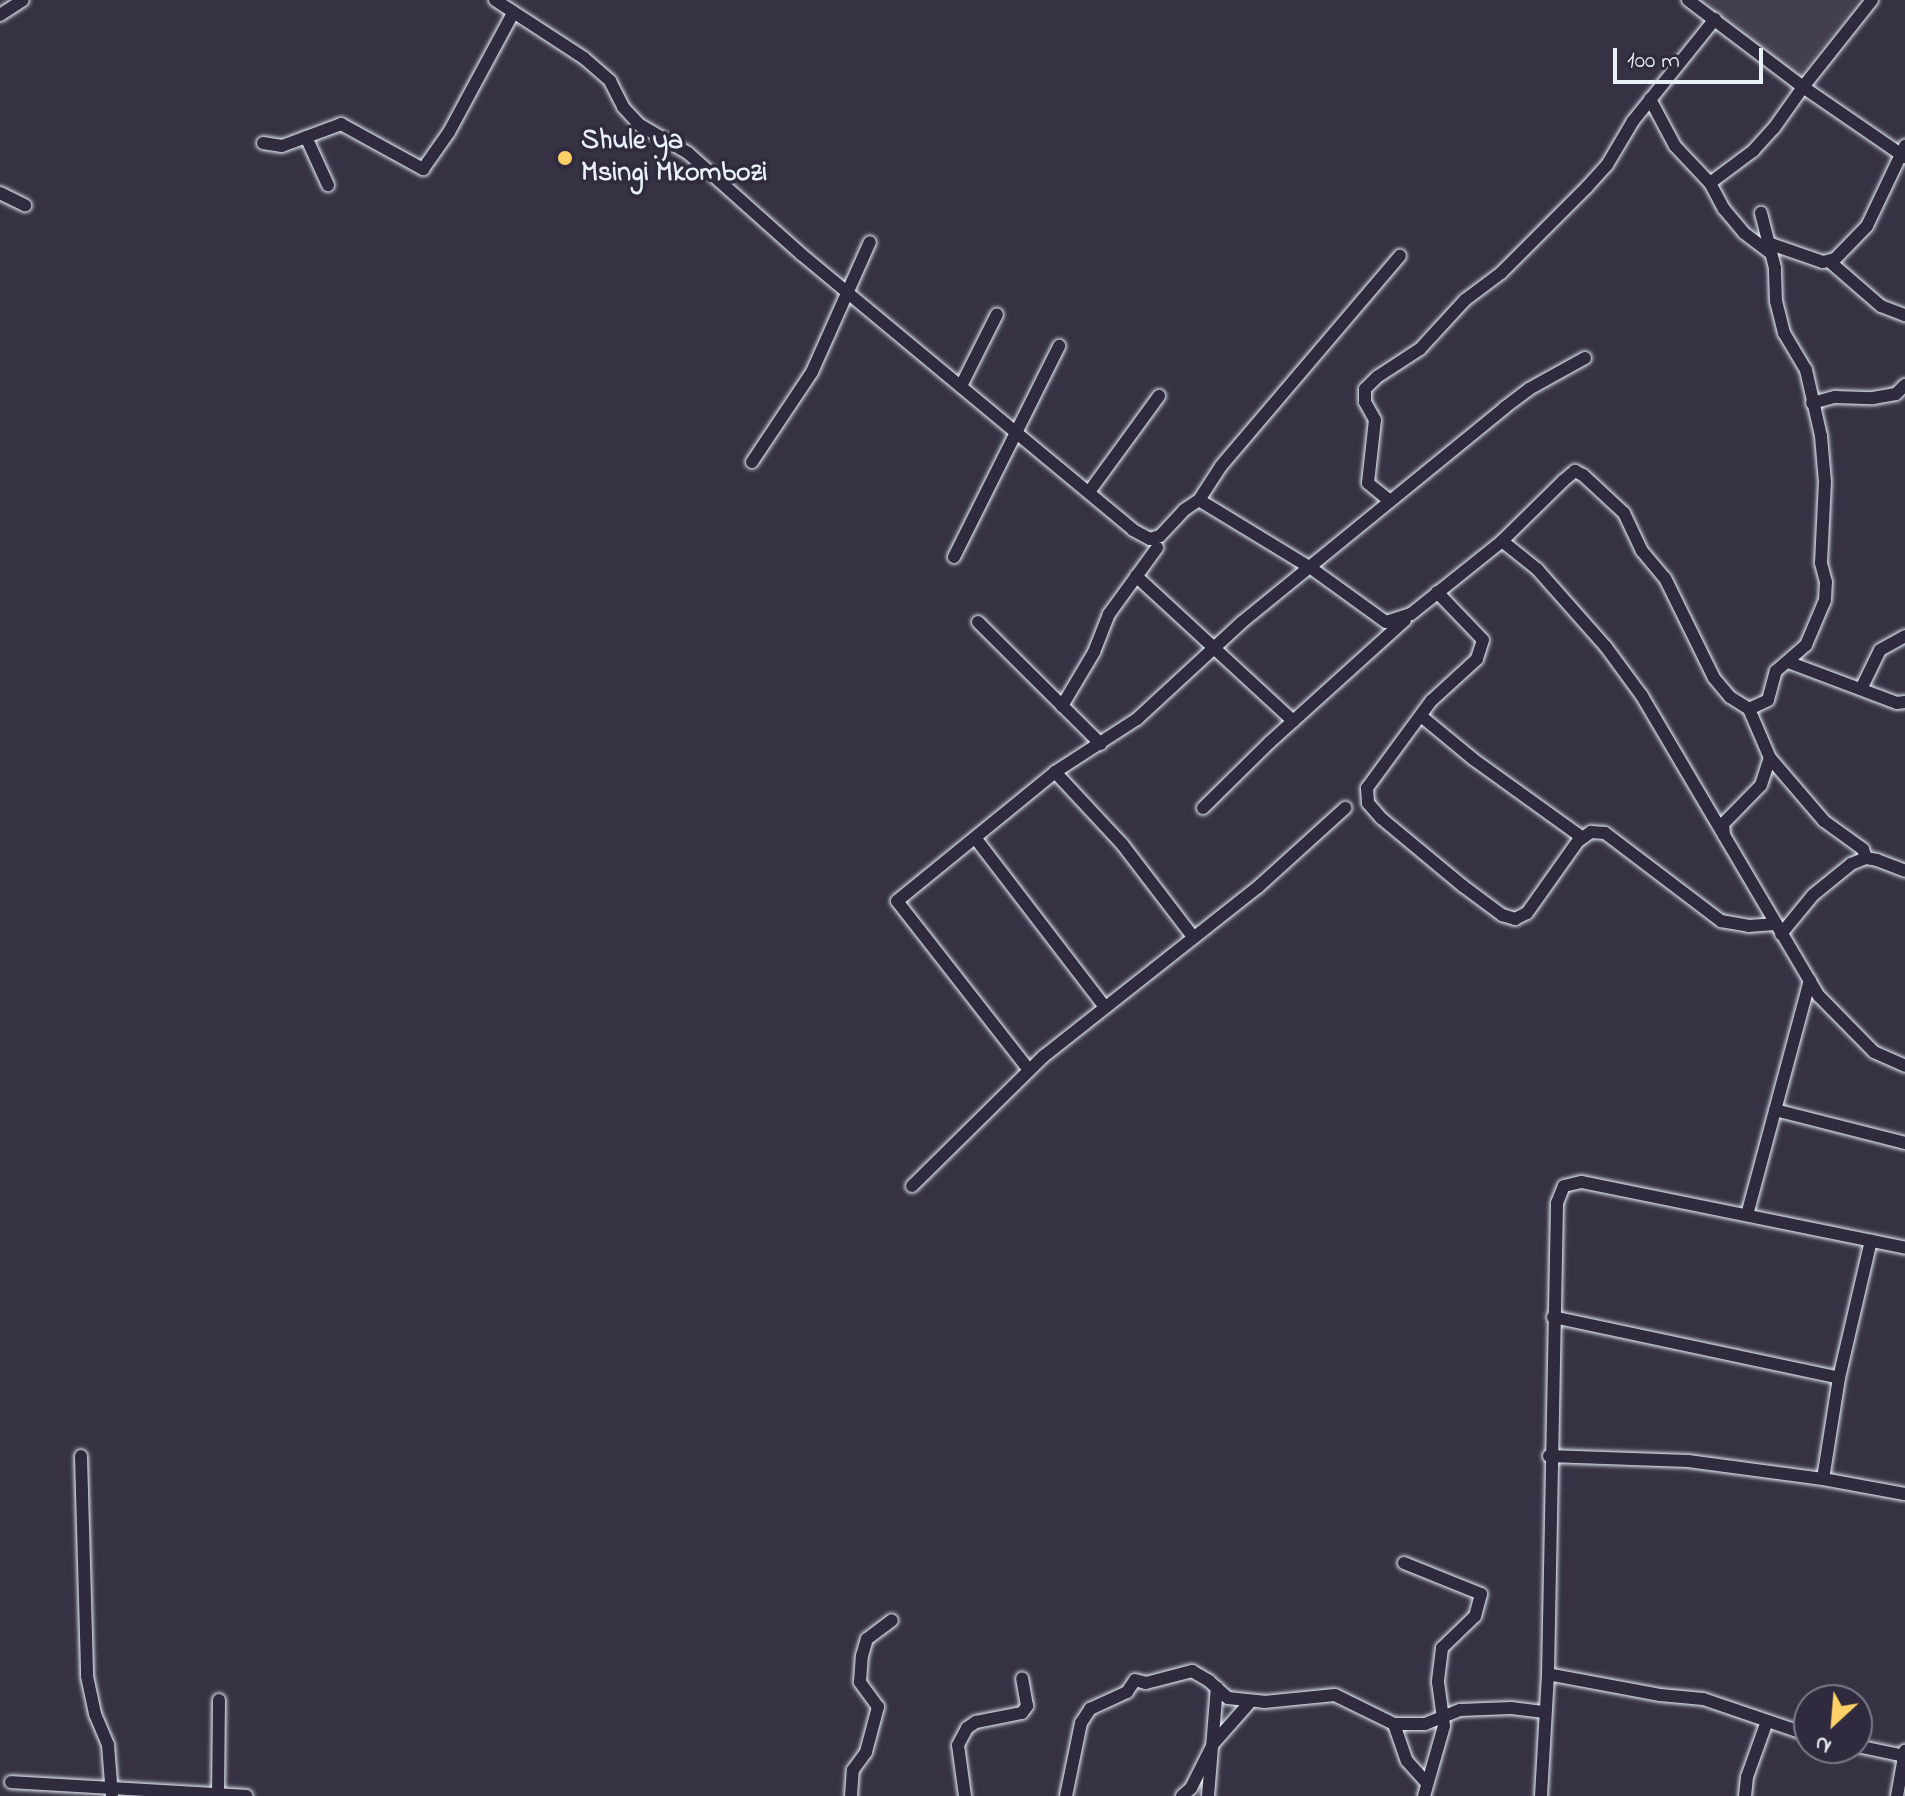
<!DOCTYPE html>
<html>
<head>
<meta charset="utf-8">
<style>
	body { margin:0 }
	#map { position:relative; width:1905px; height:1796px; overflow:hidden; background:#363244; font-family:"Indie Flower",sans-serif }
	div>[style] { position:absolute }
	.built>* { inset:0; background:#433f51 }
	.roads { filter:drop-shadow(0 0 2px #e8f1f8) drop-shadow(0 0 2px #e8f1f8) }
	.minor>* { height:12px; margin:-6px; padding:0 6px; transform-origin:6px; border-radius:6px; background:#2f2a3d }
	.dots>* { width:22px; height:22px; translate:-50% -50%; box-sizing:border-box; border:4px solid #2f2a3d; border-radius:50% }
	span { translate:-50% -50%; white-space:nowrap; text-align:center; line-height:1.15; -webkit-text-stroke:7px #2f2a3d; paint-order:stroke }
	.poi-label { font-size:28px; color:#e8f1f8; font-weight:700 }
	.left { translate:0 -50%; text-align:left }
	.north { position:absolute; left:1793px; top:1684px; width:80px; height:80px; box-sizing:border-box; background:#2f2a3d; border:2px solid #797a88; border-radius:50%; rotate:206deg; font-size:22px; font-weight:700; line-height:32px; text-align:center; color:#e8f1f8 }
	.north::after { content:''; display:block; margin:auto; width:28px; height:36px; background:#ffd166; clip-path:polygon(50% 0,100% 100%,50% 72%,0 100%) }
	.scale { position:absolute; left:1613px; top:48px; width:150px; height:36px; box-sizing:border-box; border:4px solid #e8f1f8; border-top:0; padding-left:10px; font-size:24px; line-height:28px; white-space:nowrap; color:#e8f1f8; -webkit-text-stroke:6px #2f2a3d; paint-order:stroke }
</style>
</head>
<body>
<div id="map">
	<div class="built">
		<div style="clip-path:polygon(1688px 0,1858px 0,1799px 77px)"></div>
	</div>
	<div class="roads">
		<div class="minor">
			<div style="left:495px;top:0;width:106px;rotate:33.1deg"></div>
			<div style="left:584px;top:58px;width:35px;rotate:41deg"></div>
			<div style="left:610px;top:81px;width:29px;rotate:63deg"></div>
			<div style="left:623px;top:107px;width:25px;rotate:47deg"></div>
			<div style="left:640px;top:125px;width:56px;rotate:30.3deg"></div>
			<div style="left:688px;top:153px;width:152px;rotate:41.8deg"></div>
			<div style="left:801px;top:254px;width:432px;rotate:39.7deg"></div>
			<div style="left:1133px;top:530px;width:19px;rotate:28deg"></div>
			<div style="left:1150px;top:539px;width:10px;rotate:-17deg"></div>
			<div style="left:1160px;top:536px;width:35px;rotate:-47deg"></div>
			<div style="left:1184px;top:510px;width:18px;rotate:-34deg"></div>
			<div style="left:1199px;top:500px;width:131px;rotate:31.3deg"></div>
			<div style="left:1311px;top:568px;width:92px;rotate:35.8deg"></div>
			<div style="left:1386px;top:622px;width:26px;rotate:-18deg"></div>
			<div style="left:1411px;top:614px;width:117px;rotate:-38.7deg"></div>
			<div style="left:1502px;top:541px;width:45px;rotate:38.7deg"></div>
			<div style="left:1537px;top:569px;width:104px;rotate:48.5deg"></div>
			<div style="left:1606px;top:647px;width:61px;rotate:53.7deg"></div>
			<div style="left:1642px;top:696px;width:348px;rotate:59.5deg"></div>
			<div style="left:1819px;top:996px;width:78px;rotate:45.5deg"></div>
			<div style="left:1874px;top:1052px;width:34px;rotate:24deg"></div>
			<div style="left:1688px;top:0;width:144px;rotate:37.1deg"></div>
			<div style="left:1803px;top:87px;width:111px;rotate:-51.6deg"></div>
			<div style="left:0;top:15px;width:27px;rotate:-33deg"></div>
			<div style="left:1650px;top:99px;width:53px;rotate:62deg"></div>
			<div style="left:1675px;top:146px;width:51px;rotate:46.6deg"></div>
			<div style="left:1710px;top:183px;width:30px;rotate:62deg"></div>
			<div style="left:1724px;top:209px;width:31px;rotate:50deg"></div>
			<div style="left:1744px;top:233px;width:34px;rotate:37deg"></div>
			<div style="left:306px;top:137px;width:53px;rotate:65.4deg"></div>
			<div style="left:263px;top:143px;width:19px;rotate:9deg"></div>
			<div style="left:282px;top:146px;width:63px;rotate:-20.4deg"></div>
			<div style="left:341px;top:124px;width:94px;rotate:28.8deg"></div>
			<div style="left:423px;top:169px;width:45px;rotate:-54.9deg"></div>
			<div style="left:449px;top:132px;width:135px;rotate:-61.7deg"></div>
			<div style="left:1710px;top:183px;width:54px;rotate:-36.7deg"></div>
			<div style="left:1753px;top:151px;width:31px;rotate:-48deg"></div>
			<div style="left:1774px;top:128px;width:50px;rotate:-54.7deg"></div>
			<div style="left:1803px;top:87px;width:124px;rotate:34.5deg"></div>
			<div style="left:0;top:193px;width:28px;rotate:26deg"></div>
			<div style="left:1768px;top:243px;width:58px;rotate:19.1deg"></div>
			<div style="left:1823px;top:262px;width:12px;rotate:-14deg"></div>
			<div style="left:1835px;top:259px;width:46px;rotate:-45.9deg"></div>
			<div style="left:1867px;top:226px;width:89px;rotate:-64.6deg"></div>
			<div style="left:1829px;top:261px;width:69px;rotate:40.9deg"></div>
			<div style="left:1881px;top:306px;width:26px;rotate:21deg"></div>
			<div style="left:961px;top:386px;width:80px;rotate:-63.4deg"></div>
			<div style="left:1812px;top:403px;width:24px;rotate:-15deg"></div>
			<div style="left:1835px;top:397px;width:38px;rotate:2deg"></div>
			<div style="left:1873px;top:398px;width:23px;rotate:-10deg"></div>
			<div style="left:1896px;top:394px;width:13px;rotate:-45deg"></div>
			<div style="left:752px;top:462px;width:108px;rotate:-56.3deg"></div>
			<div style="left:812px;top:372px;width:142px;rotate:-66deg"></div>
			<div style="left:1089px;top:492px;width:119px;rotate:-53.9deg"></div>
			<div style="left:1199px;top:500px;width:40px;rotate:-57.1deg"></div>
			<div style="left:1221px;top:466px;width:276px;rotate:-49.6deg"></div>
			<div style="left:1390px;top:501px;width:28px;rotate:-141deg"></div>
			<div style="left:1368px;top:483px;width:63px;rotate:-83.7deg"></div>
			<div style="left:1375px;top:420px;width:21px;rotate:-119deg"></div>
			<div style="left:1365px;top:402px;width:13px;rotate:-90deg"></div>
			<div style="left:1365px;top:389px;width:17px;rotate:-45deg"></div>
			<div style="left:1377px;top:377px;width:51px;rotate:-33.1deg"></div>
			<div style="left:1420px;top:349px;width:67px;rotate:-47.4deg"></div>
			<div style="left:1465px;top:300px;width:45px;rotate:-36.9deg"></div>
			<div style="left:1501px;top:273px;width:122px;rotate:-45deg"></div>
			<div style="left:1587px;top:187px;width:30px;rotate:-48deg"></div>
			<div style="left:1607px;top:165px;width:51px;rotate:-59.4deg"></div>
			<div style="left:1633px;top:121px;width:131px;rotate:-51.2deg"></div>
			<div style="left:1502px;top:541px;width:86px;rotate:-44.5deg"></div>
			<div style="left:1563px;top:481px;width:16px;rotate:-40deg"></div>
			<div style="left:1575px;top:471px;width:9px;rotate:27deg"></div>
			<div style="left:1583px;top:475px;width:56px;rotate:42.8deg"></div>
			<div style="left:1624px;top:513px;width:42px;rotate:64.7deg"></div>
			<div style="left:1642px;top:551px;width:35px;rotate:50deg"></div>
			<div style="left:1665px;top:578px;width:111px;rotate:63.9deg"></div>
			<div style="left:1714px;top:678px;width:25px;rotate:50deg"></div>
			<div style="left:1730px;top:697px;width:22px;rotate:32deg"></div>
			<div style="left:954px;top:557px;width:236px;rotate:-63.5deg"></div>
			<div style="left:1136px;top:576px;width:214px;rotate:42.7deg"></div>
			<div style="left:1437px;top:592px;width:66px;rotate:46.2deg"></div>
			<div style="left:1483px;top:640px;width:20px;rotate:108deg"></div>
			<div style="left:1477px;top:659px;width:62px;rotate:137.6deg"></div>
			<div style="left:1431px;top:701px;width:108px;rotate:126.3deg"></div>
			<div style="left:1367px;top:788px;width:15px;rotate:86deg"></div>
			<div style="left:1368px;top:803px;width:20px;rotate:49deg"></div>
			<div style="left:1381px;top:818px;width:107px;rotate:39.7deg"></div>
			<div style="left:1463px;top:886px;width:49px;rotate:36.6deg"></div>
			<div style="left:1502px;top:915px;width:14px;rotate:17deg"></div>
			<div style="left:1515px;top:919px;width:13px;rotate:-27deg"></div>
			<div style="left:1527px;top:913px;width:88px;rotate:-54.7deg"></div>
			<div style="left:1578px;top:841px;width:16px;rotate:-35deg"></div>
			<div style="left:1591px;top:832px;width:14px;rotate:4deg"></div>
			<div style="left:1605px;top:833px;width:146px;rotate:37.2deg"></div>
			<div style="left:1721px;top:921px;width:27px;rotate:10deg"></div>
			<div style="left:1748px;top:926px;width:27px;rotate:-4deg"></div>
			<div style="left:978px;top:622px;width:173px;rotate:44.8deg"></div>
			<div style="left:1788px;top:662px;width:116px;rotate:20.6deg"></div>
			<div style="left:1897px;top:703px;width:8px;rotate:-7deg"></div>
			<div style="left:1861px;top:689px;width:43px;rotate:-64deg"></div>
			<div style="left:1880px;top:650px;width:29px;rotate:-29deg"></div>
			<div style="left:1062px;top:706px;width:63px;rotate:-59.3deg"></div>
			<div style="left:1094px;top:652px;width:41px;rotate:-68.5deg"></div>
			<div style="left:1109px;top:614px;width:82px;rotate:-54deg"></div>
			<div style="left:1421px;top:716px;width:67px;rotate:39.6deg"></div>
			<div style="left:1473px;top:759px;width:135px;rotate:35.7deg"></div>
			<div style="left:1770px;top:758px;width:83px;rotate:49.4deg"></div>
			<div style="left:1824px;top:821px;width:48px;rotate:35.7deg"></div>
			<div style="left:1863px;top:849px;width:9px;rotate:72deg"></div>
			<div style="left:1055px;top:772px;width:98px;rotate:47.1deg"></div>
			<div style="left:1122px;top:844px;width:117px;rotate:52.6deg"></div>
			<div style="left:1203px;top:808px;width:94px;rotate:-44.6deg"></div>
			<div style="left:1270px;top:742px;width:182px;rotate:-42.1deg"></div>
			<div style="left:1724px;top:835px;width:11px;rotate:-95deg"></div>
			<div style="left:1723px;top:824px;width:54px;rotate:-45.7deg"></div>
			<div style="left:1761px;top:785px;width:28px;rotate:-72deg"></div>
			<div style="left:1770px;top:758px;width:53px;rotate:-113.2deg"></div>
			<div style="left:1749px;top:709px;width:21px;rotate:-25deg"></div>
			<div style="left:1768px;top:700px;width:30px;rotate:-75deg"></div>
			<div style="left:1776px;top:671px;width:40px;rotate:-41deg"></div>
			<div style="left:1806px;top:645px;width:49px;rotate:-67.1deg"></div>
			<div style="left:1825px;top:600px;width:18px;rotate:-87deg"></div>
			<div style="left:1826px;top:582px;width:20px;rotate:-105deg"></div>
			<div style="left:1821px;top:563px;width:81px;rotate:-87.2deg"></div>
			<div style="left:1825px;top:482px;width:46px;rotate:-95deg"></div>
			<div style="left:1821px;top:436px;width:68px;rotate:-102.8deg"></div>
			<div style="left:1806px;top:370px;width:43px;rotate:-120.7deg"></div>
			<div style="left:1784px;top:333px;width:33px;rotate:-104deg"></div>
			<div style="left:1776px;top:301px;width:33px;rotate:-92deg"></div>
			<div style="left:1775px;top:268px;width:57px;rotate:-104.3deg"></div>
			<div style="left:976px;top:839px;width:210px;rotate:52.5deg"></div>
			<div style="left:1781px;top:934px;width:50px;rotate:-50.6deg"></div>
			<div style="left:1813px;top:895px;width:49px;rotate:-39.2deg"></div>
			<div style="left:1851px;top:864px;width:16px;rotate:-22deg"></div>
			<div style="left:1866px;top:858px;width:11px;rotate:10deg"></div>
			<div style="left:1877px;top:860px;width:30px;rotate:21deg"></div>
			<div style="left:1029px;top:1070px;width:214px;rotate:-128deg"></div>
			<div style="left:897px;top:901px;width:204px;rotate:-39.2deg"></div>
			<div style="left:1055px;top:772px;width:98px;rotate:-32.9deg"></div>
			<div style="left:1137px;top:719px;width:143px;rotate:-42.7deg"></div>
			<div style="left:1242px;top:622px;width:338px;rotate:-39.2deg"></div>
			<div style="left:1504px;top:408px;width:31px;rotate:-37deg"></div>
			<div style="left:1529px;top:389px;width:64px;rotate:-29deg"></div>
			<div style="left:1775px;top:1110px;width:134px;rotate:14.2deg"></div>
			<div style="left:912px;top:1186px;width:185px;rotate:-44.6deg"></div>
			<div style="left:1044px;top:1056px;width:273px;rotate:-38.3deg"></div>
			<div style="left:1258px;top:887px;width:118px;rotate:-42.2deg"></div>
			<div style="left:1747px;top:1215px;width:243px;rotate:-75deg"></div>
			<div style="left:1553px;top:1317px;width:292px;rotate:12deg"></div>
			<div style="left:81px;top:1456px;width:220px;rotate:88.4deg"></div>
			<div style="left:87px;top:1676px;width:39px;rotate:78deg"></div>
			<div style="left:95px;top:1714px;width:34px;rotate:67deg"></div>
			<div style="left:108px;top:1745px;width:51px;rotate:85.5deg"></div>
			<div style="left:1549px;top:1456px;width:139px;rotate:2.1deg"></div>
			<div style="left:1688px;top:1461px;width:136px;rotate:7.6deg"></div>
			<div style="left:1823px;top:1479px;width:83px;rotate:10.4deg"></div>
			<div style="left:1823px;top:1479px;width:102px;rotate:-81deg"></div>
			<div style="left:1839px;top:1378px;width:141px;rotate:-76.9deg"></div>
			<div style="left:1404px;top:1563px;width:83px;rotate:21.9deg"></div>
			<div style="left:1481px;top:1594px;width:23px;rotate:105deg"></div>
			<div style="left:1475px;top:1616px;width:46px;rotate:135.9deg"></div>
			<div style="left:1442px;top:1648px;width:34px;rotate:97deg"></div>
			<div style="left:1438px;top:1682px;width:44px;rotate:82.2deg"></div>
			<div style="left:1444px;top:1726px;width:73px;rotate:105.9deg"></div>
			<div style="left:1394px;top:1724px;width:39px;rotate:71deg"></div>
			<div style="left:1407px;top:1761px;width:30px;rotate:48deg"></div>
			<div style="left:1809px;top:1735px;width:112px;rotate:-161.2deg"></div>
			<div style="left:1703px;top:1699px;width:43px;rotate:-174.7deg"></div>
			<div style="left:1660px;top:1695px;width:114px;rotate:-169.4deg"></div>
			<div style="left:1548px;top:1674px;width:471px;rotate:-88.9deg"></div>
			<div style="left:1557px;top:1203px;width:18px;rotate:-68deg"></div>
			<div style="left:1564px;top:1186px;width:18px;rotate:-13deg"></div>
			<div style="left:1582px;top:1182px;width:330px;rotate:11.5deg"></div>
			<div style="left:1857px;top:1746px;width:48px;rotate:12deg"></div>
			<div style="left:11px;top:1782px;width:236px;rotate:3.4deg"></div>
			<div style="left:218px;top:1796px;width:96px;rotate:-89.4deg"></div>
			<div style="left:851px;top:1796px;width:26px;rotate:-86deg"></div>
			<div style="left:853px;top:1770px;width:22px;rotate:-54deg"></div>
			<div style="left:866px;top:1752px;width:47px;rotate:-75.1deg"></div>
			<div style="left:878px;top:1707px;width:31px;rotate:-126deg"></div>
			<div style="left:860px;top:1682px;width:26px;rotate:-86deg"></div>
			<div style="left:862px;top:1656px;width:18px;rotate:-74deg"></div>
			<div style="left:867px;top:1639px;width:31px;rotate:-37deg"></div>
			<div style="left:965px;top:1796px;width:51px;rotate:-97.8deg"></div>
			<div style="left:958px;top:1745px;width:19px;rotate:-62deg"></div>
			<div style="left:967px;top:1728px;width:11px;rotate:-34deg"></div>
			<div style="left:976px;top:1722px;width:47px;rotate:-11.1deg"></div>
			<div style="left:1022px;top:1713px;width:9px;rotate:-54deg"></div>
			<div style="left:1027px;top:1706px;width:28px;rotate:-100deg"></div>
			<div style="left:1066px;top:1796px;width:75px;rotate:-78.4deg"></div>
			<div style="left:1081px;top:1723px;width:17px;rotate:-57deg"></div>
			<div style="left:1090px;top:1709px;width:41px;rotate:-24.7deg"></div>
			<div style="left:1127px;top:1692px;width:14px;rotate:-56deg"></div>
			<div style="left:1135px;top:1680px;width:11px;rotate:15deg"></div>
			<div style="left:1146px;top:1683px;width:48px;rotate:-14.6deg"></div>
			<div style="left:1192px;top:1671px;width:20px;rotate:30deg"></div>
			<div style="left:1209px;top:1681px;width:25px;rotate:42deg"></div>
			<div style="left:1228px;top:1698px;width:36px;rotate:6deg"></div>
			<div style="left:1264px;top:1702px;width:71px;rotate:-5.6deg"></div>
			<div style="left:1335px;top:1695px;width:66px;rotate:26.2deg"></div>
			<div style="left:1394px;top:1724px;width:31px"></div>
			<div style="left:1425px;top:1724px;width:38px;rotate:-22deg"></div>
			<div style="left:1460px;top:1710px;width:51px;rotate:-2.2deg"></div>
			<div style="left:1511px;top:1708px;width:34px;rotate:7deg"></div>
			<div style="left:1182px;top:1796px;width:12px;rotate:-42deg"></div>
			<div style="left:1191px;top:1788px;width:49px;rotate:-63.4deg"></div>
			<div style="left:1213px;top:1744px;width:57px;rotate:-48.5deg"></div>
			<div style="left:1208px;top:1796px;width:109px;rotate:-85.3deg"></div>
			<div style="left:1541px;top:1796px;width:122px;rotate:-86.7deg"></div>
			<div style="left:1745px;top:1796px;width:19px;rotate:-84deg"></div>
			<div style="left:1747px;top:1777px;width:59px;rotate:-70.3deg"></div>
			<div style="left:1897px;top:1796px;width:46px;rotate:-79.9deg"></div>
		</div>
	</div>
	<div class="dots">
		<div style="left:565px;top:158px;background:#ffd166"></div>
	</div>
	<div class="poi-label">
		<span class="left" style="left:581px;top:158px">Shule ya<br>Msingi Mkombozi</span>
	</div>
	<div class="north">N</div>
	<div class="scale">100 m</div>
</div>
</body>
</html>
